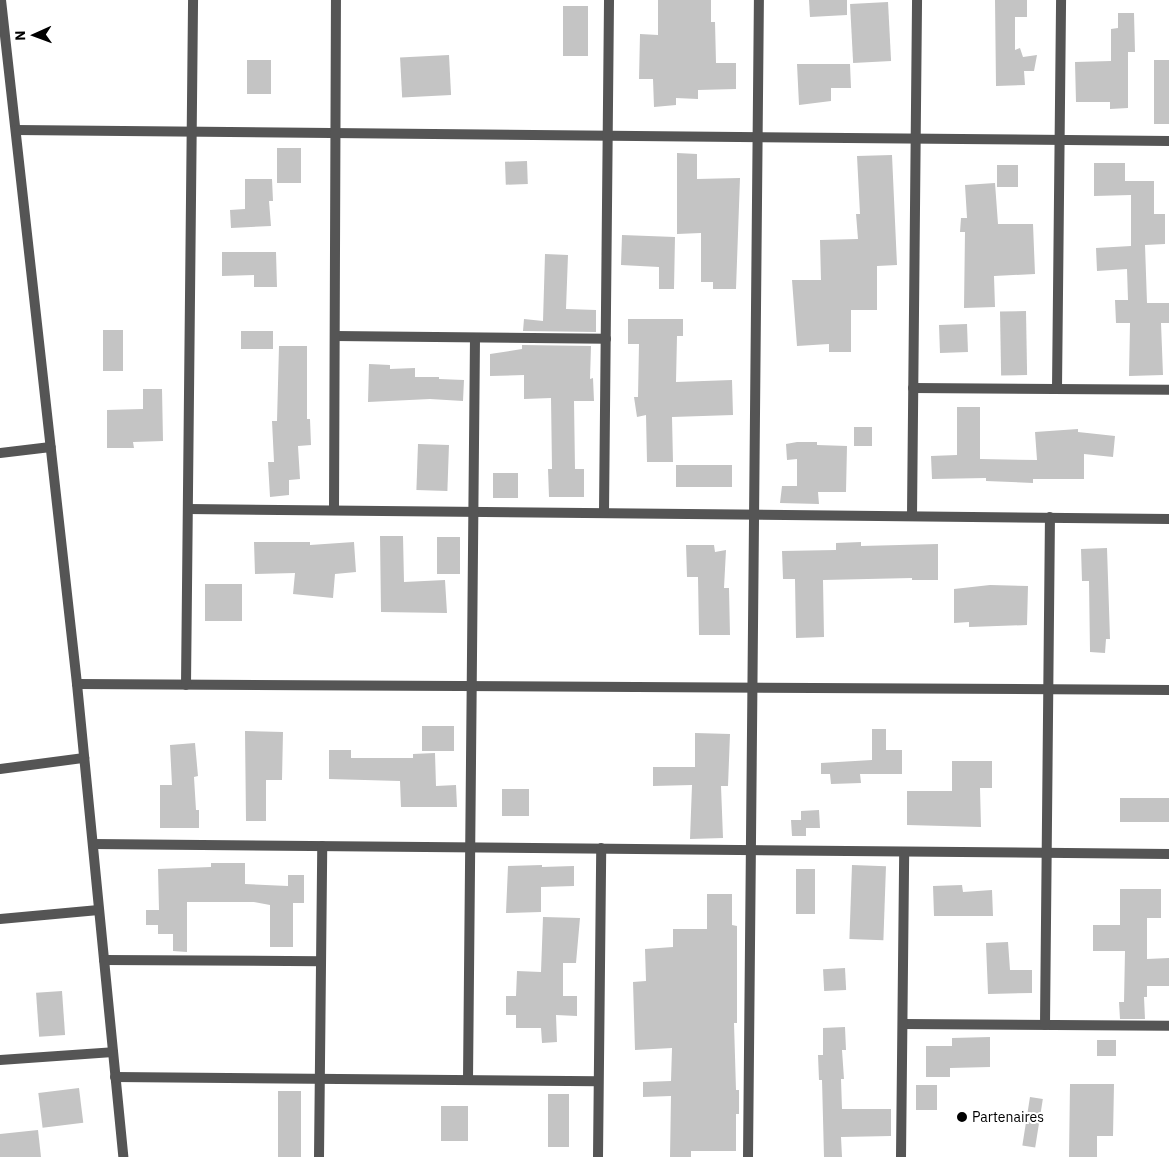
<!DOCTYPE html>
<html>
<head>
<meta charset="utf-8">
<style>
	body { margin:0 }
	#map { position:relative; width:1169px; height:1157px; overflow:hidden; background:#fff; font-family:"IBM Plex Sans",sans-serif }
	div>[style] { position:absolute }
	.building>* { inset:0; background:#c4c4c4; transform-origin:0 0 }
	.minor>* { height:10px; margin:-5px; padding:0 5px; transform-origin:5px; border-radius:5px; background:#555 }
	.dots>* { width:14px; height:14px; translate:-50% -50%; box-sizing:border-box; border:2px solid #fff; border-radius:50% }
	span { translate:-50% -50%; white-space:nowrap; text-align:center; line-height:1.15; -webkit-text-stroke:4px #fff; paint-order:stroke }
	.poi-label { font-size:14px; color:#000 }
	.left { translate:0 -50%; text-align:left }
	.north { position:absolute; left:10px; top:10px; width:50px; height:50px; -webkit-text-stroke:4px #fff; paint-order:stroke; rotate:268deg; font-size:14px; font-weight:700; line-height:20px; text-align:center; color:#000 }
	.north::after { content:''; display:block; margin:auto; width:18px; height:22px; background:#000; clip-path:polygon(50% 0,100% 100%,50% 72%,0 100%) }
</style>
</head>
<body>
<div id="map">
	<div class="building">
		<div style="clip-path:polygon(658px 0,711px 0,711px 22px,715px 22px,716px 63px,736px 63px,736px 89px,698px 90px,698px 99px,676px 98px,676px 105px,654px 107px,653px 79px,639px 79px,640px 34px,658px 35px)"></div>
		<div style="clip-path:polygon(809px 0,847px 0,847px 15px,810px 17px)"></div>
		<div style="clip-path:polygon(995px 0,1027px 0,1027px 17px,1015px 17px,1015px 50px,1020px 48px,1023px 57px,1037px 55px,1034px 71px,1024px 71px,1025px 85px,996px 86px)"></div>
		<div style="left:888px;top:2px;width:59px;height:38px;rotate:87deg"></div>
		<div style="left:563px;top:6px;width:25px;height:50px"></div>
		<div style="clip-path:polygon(1118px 13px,1134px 13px,1135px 52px,1128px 52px,1128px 108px,1110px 109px,1110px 102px,1076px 102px,1075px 62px,1111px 61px,1111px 29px,1118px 28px)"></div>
		<div style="left:449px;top:55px;width:40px;height:49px;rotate:87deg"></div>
		<div style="left:247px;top:60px;width:24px;height:34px"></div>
		<div style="left:1154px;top:60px;width:15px;height:64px"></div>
		<div style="clip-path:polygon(797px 64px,850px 64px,851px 88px,831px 88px,831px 101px,799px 105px)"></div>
		<div style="left:277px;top:148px;width:24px;height:35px"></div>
		<div style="clip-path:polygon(677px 153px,697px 154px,697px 179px,740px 178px,736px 289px,713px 289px,713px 282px,701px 282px,701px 233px,677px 234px)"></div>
		<div style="clip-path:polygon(892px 155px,897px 265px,877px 266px,877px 310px,851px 310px,851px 352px,829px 352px,829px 344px,797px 346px,792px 280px,821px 280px,820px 240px,858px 239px,856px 214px,860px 214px,857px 156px)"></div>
		<div style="left:527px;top:161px;width:23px;height:22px;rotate:88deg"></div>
		<div style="clip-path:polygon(1094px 163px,1125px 163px,1125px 181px,1154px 181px,1154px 214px,1165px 214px,1165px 244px,1145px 245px,1147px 303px,1169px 303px,1169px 323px,1161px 323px,1163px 375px,1129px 376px,1130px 323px,1116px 323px,1115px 300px,1128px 300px,1127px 269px,1097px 271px,1096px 248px,1131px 246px,1131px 195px,1094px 196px)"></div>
		<div style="left:997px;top:165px;width:21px;height:22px"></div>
		<div style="clip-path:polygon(245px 179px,272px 179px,273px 201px,269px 201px,271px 226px,231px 228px,230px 210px,245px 209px)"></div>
		<div style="clip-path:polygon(995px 183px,998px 224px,1033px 224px,1035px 274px,994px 276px,995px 307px,964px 308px,965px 232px,960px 232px,961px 218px,967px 218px,965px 185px)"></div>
		<div style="clip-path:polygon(622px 235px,675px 237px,674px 289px,659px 289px,659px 267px,621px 265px)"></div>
		<div style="clip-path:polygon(222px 252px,276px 252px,277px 287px,254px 287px,254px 275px,222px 276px)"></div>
		<div style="clip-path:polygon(545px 254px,568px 255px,566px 309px,596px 310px,596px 332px,523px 331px,524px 319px,543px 321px)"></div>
		<div style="left:1026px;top:311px;width:64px;height:26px;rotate:89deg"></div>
		<div style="clip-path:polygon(628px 319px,683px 319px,683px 336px,677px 336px,676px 382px,732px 380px,733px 415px,672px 417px,673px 462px,647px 462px,646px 415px,637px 417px,634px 397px,638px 397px,639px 344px,628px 344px)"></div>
		<div style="left:967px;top:324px;width:28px;height:28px;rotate:88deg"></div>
		<div style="left:103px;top:330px;width:20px;height:41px"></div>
		<div style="left:273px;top:331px;width:18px;height:32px;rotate:90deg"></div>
		<div style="clip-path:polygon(522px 345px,591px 346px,590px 379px,593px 378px,594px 401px,574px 401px,575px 469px,584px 469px,584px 497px,549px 497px,548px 469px,552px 469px,551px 398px,524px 399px,524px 375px,490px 376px,490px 354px,522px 349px)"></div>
		<div style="clip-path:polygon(279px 346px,307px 346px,307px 419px,310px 419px,311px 445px,298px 446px,300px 479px,289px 480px,289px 495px,270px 497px,268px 462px,274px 462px,272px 421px,277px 421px)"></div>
		<div style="clip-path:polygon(369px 364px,390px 365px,390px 369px,415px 368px,415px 377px,439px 377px,439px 379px,464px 380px,463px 401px,430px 399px,368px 402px)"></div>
		<div style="clip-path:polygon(143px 389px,162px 389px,163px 441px,133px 442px,134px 448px,107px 448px,107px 410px,143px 409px)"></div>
		<div style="clip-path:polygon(957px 407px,980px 407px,980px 459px,1037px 460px,1035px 432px,1078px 429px,1078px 432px,1115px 436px,1113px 457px,1084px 454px,1084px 479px,1033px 479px,1033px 483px,986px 481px,986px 478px,932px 479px,931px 456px,957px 455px)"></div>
		<div style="left:872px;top:427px;width:19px;height:18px;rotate:90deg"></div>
		<div style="clip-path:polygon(797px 442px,817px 442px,817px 445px,847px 446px,846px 492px,818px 492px,819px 504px,780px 503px,782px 486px,797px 486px,797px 459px,787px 460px,786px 444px)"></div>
		<div style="left:418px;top:444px;width:31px;height:46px;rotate:2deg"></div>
		<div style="left:676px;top:465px;width:56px;height:22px"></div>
		<div style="left:493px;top:473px;width:25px;height:25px"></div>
		<div style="clip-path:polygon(380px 536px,403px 536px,404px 582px,445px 580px,447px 613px,381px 612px)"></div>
		<div style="left:437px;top:537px;width:23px;height:37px"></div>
		<div style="clip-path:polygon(254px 542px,310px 542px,310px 545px,354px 542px,356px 572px,335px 574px,333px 598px,293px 594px,295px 573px,255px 574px)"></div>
		<div style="clip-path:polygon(861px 542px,861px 546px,938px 544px,938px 580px,912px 580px,912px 578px,823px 580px,824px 637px,796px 638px,795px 579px,783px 579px,782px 551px,836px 550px,836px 543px)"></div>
		<div style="clip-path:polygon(686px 545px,714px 545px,715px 552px,726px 550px,724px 588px,729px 588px,730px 635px,699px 635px,698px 577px,687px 577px)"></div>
		<div style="clip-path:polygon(1107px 548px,1110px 639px,1106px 639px,1105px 653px,1090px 652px,1089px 581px,1082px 581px,1081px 549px)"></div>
		<div style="left:242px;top:584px;width:37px;height:37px;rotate:90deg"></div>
		<div style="clip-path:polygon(990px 585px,1028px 586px,1027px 625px,969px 627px,969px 622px,954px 623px,954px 589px)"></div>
		<div style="left:454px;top:726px;width:25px;height:32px;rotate:90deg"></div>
		<div style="clip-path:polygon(872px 729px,886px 729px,886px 750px,902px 750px,902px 774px,860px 774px,861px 783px,831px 784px,830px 774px,821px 774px,821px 763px,872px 760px)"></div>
		<div style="clip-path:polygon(245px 731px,283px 732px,282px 780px,266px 780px,266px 821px,246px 821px)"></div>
		<div style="clip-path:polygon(695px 733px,730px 734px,728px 786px,721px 786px,723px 838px,690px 839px,692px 785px,653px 786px,653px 767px,695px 767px)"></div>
		<div style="clip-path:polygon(195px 743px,198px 776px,194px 777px,196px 810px,199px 810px,199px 828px,160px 828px,160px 785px,172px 785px,170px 745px)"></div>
		<div style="clip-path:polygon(329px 750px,351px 750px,351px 758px,413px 758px,413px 754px,435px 753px,436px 786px,456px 785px,457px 807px,401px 807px,400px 781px,329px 779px)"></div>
		<div style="clip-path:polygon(952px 761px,992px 761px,992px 788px,980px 788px,981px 827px,907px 825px,907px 791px,952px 791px)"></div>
		<div style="left:502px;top:789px;width:27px;height:27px"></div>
		<div style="left:1169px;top:798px;width:24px;height:49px;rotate:90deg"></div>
		<div style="clip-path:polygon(819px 810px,820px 828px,806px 828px,806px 836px,792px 836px,791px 820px,801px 820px,801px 811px)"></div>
		<div style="clip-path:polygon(211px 863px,245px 863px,245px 884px,288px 886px,288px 875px,304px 875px,304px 903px,293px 903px,293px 947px,270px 947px,270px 905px,254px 902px,187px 902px,187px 952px,173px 951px,173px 934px,158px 934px,158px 925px,146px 925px,146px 910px,159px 910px,158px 869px,211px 867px)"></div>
		<div style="clip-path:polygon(542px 865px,542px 867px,574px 866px,574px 886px,541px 887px,541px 912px,506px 913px,508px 866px)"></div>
		<div style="left:852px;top:865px;width:34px;height:74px;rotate:2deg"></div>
		<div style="left:796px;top:869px;width:19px;height:45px"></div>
		<div style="clip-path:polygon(962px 885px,963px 892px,992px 890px,993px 916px,934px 916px,933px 886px)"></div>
		<div style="clip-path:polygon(1120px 889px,1161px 889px,1161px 918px,1147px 918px,1147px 959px,1169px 958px,1169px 986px,1147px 986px,1147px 997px,1144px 997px,1145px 1019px,1120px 1019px,1119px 1002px,1124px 1002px,1125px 951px,1093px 951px,1093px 925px,1120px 925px)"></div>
		<div style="clip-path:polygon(707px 894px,732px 894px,732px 925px,737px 926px,737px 1023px,734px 1023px,736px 1090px,739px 1090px,739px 1114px,736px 1114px,736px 1151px,691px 1151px,691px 1157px,670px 1157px,671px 1096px,643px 1097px,643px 1082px,671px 1081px,672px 1048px,635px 1050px,633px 982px,646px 981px,645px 949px,673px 947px,673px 929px,707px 929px)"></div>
		<div style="clip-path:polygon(543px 917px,580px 918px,576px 963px,563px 963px,563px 996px,577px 996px,577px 1016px,556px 1015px,557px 1042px,542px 1043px,541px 1028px,516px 1028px,516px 1015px,506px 1015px,506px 996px,516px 996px,517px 971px,541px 972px)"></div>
		<div style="clip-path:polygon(1008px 942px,1010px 970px,1032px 970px,1032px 993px,988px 994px,986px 943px)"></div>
		<div style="left:845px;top:968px;width:22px;height:22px;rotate:87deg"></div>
		<div style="left:62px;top:991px;width:44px;height:26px;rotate:86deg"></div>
		<div style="clip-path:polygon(845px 1027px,846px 1050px,842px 1050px,844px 1079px,841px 1079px,842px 1109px,891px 1109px,891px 1136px,841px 1137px,842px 1157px,824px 1157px,822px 1080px,819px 1080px,818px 1055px,823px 1055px,823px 1028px)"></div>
		<div style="clip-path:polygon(990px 1037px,990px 1067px,950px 1068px,950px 1077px,926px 1077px,926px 1046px,952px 1046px,952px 1038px)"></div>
		<div style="left:1097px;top:1040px;width:19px;height:16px"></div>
		<div style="clip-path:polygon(1070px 1084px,1114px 1084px,1113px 1136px,1097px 1136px,1097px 1157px,1069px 1157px)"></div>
		<div style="left:916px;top:1085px;width:21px;height:25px"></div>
		<div style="left:79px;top:1088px;width:35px;height:41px;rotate:83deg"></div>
		<div style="left:278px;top:1091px;width:23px;height:66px"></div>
		<div style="left:548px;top:1094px;width:21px;height:53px"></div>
		<div style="left:1030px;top:1097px;width:13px;height:49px;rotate:9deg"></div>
		<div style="left:441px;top:1106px;width:27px;height:35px"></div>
		<div style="clip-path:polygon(38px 1130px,41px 1157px,0 1157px,0 1134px)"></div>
	</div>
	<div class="minor">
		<div style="left:1px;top:0;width:688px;rotate:83.66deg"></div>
		<div style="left:77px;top:684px;width:475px;rotate:84.4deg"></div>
		<div style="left:16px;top:130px;width:1153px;rotate:0.55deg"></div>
		<div style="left:335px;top:336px;width:271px;rotate:0.6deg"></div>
		<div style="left:913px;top:388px;width:256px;rotate:0.4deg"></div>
		<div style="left:1057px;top:389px;width:389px;rotate:-89.4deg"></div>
		<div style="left:0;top:453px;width:51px;rotate:-6.7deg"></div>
		<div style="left:188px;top:509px;width:981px;rotate:0.58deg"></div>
		<div style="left:334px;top:510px;width:510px;rotate:-89.78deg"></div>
		<div style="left:604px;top:513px;width:513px;rotate:-89.44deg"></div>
		<div style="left:912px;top:516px;width:516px;rotate:-89.44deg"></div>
		<div style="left:77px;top:684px;width:1092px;rotate:0.31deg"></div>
		<div style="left:186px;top:685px;width:685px;rotate:-89.41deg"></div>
		<div style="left:0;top:769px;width:85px;rotate:-7.5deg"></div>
		<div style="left:93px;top:844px;width:1076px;rotate:0.53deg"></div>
		<div style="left:0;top:919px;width:99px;rotate:-5.2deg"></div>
		<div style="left:104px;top:960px;width:217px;rotate:0.3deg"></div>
		<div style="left:903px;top:1024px;width:266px;rotate:0.4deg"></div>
		<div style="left:1045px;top:1025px;width:508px;rotate:-89.44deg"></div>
		<div style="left:0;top:1060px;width:113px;rotate:-4deg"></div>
		<div style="left:115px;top:1077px;width:483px;rotate:0.5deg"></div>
		<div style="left:468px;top:1080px;width:742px;rotate:-89.46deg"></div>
		<div style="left:319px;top:1157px;width:311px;rotate:-89.4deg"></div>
		<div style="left:598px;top:1157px;width:309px;rotate:-89.4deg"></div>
		<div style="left:748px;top:1157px;width:1157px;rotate:-89.46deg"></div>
		<div style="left:901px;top:1157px;width:305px;rotate:-89.4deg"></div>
	</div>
	<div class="dots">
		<div style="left:962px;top:1117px;background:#000"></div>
	</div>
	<div class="poi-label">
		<span class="left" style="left:972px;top:1117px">Partenaires</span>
	</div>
	<div class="north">N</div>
</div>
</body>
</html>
